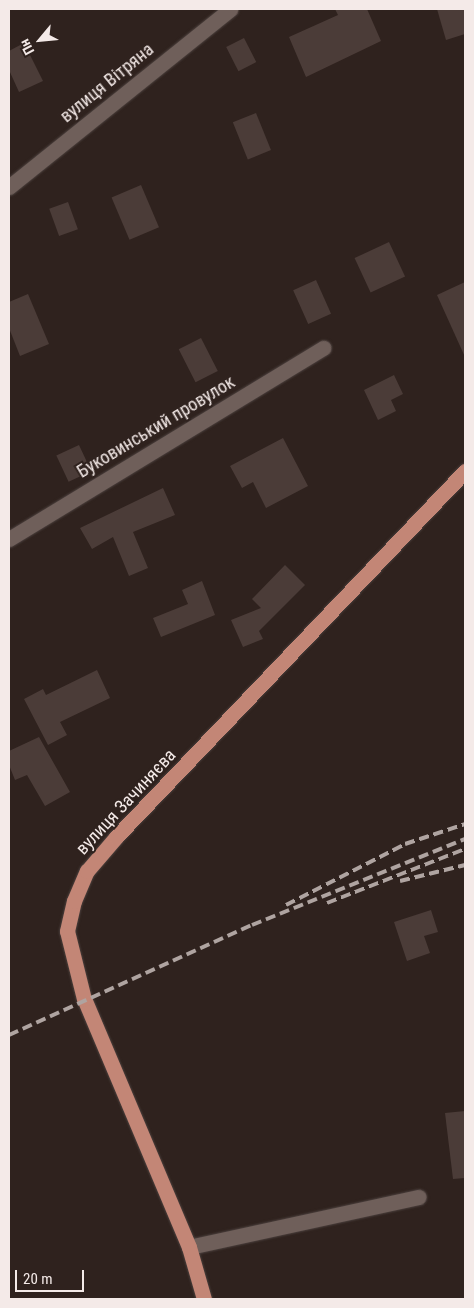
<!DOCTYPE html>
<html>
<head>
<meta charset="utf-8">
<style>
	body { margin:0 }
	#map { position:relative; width:474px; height:1308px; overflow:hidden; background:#2f221e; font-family:"Roboto Condensed",sans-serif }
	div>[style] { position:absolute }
	.building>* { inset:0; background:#4b3c38; transform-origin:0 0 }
	.roads { filter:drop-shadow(0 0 1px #4c413e) drop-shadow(0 0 1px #4c413e) }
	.minor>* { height:15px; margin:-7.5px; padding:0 7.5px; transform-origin:7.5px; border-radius:7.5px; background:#6f5f5a }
	.major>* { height:15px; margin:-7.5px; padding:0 7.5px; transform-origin:7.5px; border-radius:7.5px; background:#c38676 }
	.rail>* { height:4px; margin-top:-2px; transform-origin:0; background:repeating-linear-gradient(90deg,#afa4a1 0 10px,transparent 0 15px) }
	span { translate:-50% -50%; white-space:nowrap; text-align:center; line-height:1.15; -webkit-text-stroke:4px #2f221e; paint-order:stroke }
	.street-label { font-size:18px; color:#f4eae8 }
	.frame { position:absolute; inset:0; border:10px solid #f4eae8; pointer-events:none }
	.north { position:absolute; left:15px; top:15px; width:50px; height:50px; -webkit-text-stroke:4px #2f221e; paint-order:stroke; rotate:242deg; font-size:14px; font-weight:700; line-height:20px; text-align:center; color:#f4eae8 }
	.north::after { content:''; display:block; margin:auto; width:18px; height:22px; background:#f4eae8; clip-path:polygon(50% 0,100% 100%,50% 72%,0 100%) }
	.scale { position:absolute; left:15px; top:1270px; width:69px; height:22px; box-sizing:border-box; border:2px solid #f4eae8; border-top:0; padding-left:6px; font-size:15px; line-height:18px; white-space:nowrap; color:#f4eae8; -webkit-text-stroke:4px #2f221e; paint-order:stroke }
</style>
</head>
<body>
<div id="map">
	<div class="building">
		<div style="clip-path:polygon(335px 9px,367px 9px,381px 41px,306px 77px,289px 37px,338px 15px)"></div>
		<div style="clip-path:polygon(437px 9px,465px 9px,465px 34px,446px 40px)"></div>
		<div style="left:244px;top:38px;width:27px;height:20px;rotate:63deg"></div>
		<div style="clip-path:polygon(24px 43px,43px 81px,19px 92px,9px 70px,9px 51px)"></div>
		<div style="left:256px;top:113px;width:40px;height:25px;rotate:68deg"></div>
		<div style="left:141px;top:185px;width:46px;height:32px;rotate:67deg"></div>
		<div style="left:68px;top:202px;width:29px;height:20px;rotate:70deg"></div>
		<div style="left:389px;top:242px;width:38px;height:38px;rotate:65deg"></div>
		<div style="left:316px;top:280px;width:37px;height:25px;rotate:66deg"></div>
		<div style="clip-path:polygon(465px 282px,465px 357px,437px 295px)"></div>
		<div style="clip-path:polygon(28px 294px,49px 344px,20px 356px,9px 328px,9px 302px)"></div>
		<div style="left:201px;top:338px;width:37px;height:25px;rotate:63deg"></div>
		<div style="clip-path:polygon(394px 375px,403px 394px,391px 400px,396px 411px,378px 420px,364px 390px)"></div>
		<div style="clip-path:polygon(283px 438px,308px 486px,266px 508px,253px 482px,242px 488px,230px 466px)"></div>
		<div style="left:79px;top:445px;width:29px;height:25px;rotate:65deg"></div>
		<div style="clip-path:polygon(163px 488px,175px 515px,133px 532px,148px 568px,129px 576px,113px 537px,92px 549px,80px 528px)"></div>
		<div style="clip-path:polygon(285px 565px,305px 585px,259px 631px,263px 639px,243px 647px,231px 620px,261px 608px,252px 599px)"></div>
		<div style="clip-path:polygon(202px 581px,215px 615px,161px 637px,153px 618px,188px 604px,182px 590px)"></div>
		<div style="clip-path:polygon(97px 670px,110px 698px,60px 722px,67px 735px,48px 745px,24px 699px,43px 689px,46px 695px)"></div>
		<div style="clip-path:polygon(39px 737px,70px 792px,45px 806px,27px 775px,15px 780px,9px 765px,9px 751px)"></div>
		<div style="clip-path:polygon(431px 910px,438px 932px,424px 936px,430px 953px,407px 961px,394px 922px)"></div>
		<div style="clip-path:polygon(465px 1111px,465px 1178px,453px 1179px,445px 1113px)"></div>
	</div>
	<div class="roads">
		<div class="minor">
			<div style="left:9px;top:187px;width:284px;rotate:-38.8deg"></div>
			<div style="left:9px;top:539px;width:368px;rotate:-31.3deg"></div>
			<div style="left:189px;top:1247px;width:235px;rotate:-12.3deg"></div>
		</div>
		<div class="major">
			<div style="left:204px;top:1299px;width:54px;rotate:-106.1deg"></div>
			<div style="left:189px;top:1247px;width:269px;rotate:-112.9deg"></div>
			<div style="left:84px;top:999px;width:70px;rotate:-104deg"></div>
			<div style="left:67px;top:931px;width:31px;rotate:-77deg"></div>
			<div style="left:74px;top:901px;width:33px;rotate:-67deg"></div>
			<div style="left:87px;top:871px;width:45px;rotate:-49.5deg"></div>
			<div style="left:116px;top:837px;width:506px;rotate:-46.36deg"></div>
		</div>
	</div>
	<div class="rail">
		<div style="left:400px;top:881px;width:67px;rotate:-13.8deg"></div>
		<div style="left:327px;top:903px;width:148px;rotate:-21.4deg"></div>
		<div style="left:286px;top:905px;width:134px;rotate:-27.1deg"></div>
		<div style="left:405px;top:844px;width:63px;rotate:-18.4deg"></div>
		<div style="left:9px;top:1035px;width:267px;rotate:-24.4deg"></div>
		<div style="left:252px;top:925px;width:230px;rotate:-22deg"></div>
	</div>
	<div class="street-label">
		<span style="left:107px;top:83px;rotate:-39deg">вулиця Вітряна</span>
		<span style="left:156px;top:427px;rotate:-31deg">Буковинський провулок</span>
		<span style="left:126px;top:802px;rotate:-47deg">вулиця Зачиняєва</span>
	</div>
	<div class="frame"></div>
	<div class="north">Пн</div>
	<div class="scale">20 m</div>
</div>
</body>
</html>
